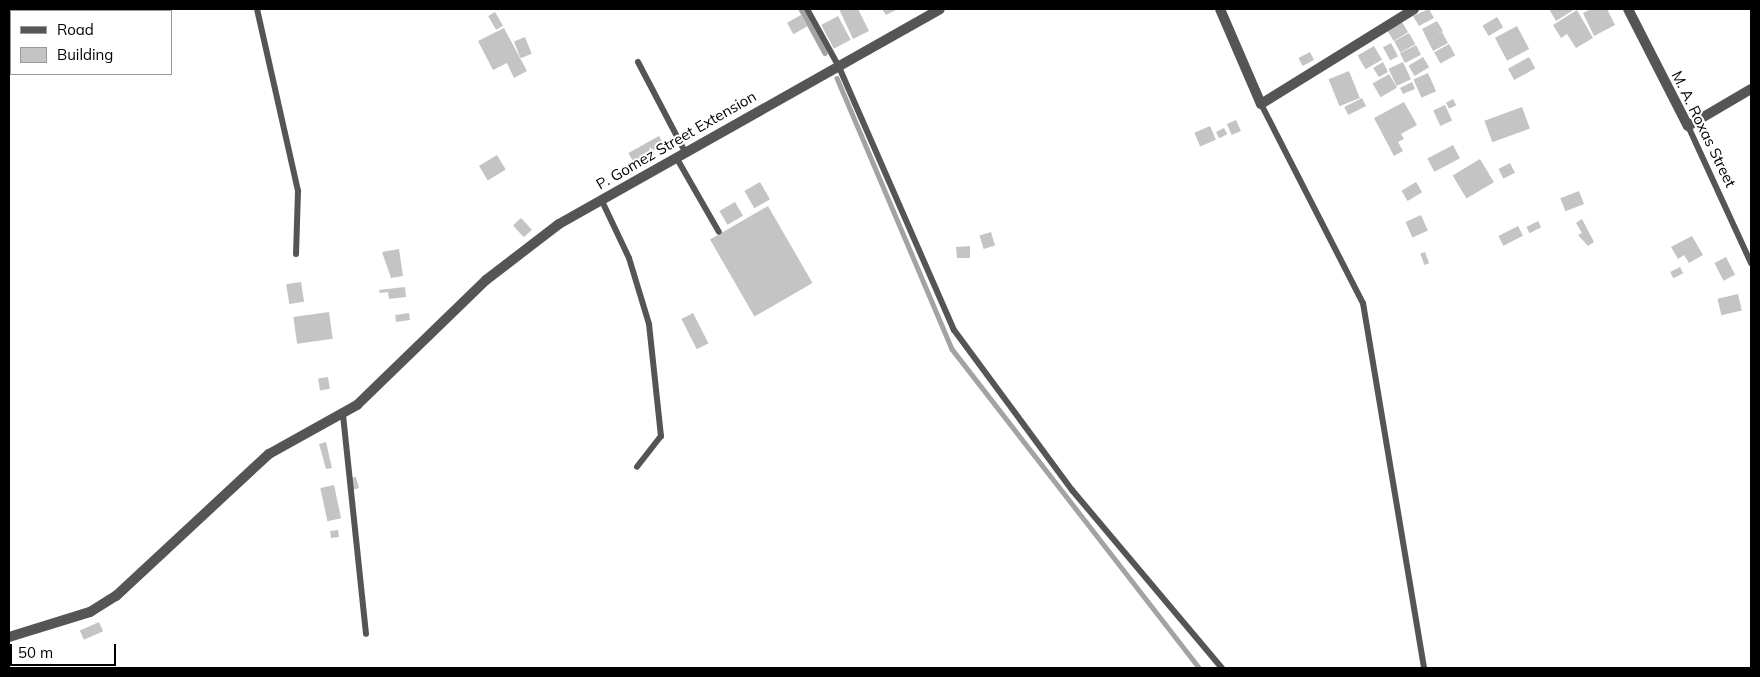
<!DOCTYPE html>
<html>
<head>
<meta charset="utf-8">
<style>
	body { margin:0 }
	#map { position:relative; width:1760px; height:677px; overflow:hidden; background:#fff; font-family:Mulish,sans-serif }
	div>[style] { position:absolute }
	.stream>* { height:4.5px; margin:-2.25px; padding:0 2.25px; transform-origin:2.25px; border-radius:2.25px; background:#a3a3a3 }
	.building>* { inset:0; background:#c4c4c4; transform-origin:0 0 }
	.lane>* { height:6px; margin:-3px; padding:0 3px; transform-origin:3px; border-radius:3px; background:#555 }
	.street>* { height:10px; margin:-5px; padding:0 5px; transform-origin:5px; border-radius:5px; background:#555 }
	span { translate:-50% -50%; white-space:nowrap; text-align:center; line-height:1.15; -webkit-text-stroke:4px #fff; paint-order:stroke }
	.street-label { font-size:15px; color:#000 }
	.frame { position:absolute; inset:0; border:10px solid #000; pointer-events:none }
	.legend { position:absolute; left:10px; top:10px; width:162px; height:65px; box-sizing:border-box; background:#fff; border:1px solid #999; margin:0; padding:6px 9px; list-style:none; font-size:15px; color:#000 }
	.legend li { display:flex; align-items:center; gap:10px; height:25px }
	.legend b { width:25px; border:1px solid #999 }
	.scale { position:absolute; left:10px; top:644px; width:106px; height:22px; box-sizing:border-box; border:2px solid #000; border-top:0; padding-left:6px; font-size:15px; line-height:18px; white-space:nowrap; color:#000; -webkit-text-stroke:4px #fff; paint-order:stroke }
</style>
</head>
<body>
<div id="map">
	<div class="stream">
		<div style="left:801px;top:9px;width:50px;rotate:61.4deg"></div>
		<div style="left:837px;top:78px;width:294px;rotate:67deg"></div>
		<div style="left:952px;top:349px;width:403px;rotate:52.2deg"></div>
	</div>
	<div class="building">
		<div style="clip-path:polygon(839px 9px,858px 9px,869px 31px,853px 39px)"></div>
		<div style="clip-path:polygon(882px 9px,898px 9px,886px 15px)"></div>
		<div style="clip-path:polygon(1429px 9px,1434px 18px,1419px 26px,1413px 16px)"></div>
		<div style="clip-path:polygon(1549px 9px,1575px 9px,1556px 21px)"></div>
		<div style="clip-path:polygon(1591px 9px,1607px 9px,1615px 25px,1594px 36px,1583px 13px)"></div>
		<div style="clip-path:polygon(1577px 10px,1593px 38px,1576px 48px,1567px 34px,1561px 38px,1553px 25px)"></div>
		<div style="left:495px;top:12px;width:16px;height:8px;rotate:60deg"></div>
		<div style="left:801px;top:15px;width:13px;height:16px;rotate:61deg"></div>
		<div style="left:838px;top:16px;width:27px;height:19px;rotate:62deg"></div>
		<div style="left:1497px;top:17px;width:12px;height:17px;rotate:59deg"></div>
		<div style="clip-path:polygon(1437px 21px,1443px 31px,1436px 35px,1442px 32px,1448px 43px,1433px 51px,1422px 29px)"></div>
		<div style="left:1402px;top:22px;width:12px;height:17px;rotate:59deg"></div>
		<div style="left:1517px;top:26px;width:26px;height:25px;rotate:62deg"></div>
		<div style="clip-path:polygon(504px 28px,527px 71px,514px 78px,507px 63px,493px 70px,478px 41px)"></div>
		<div style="left:1409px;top:33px;width:13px;height:17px;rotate:61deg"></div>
		<div style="left:525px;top:37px;width:18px;height:12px;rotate:68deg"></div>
		<div style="left:1391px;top:43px;width:15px;height:9px;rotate:62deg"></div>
		<div style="left:1449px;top:44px;width:13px;height:17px;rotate:61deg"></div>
		<div style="left:1416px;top:45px;width:11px;height:18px;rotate:63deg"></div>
		<div style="left:1374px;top:46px;width:16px;height:19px;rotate:60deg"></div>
		<div style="left:1310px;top:52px;width:9px;height:13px;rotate:63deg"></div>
		<div style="left:1423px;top:57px;width:12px;height:17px;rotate:59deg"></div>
		<div style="left:1529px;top:57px;width:13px;height:24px;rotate:61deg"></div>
		<div style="clip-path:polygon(1383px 62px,1388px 72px,1379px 77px,1373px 68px)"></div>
		<div style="left:1403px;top:62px;width:19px;height:16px;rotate:65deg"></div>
		<div style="left:1349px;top:71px;width:29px;height:22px;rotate:68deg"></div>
		<div style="left:1428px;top:73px;width:20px;height:16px;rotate:66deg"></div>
		<div style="left:1389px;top:74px;width:16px;height:19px;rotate:60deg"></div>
		<div style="clip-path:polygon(1412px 82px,1415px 89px,1403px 94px,1400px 88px)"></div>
		<div style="left:1362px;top:98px;width:9px;height:20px;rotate:63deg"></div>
		<div style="left:1453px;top:99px;width:7px;height:8px;rotate:63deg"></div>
		<div style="clip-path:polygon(1404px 102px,1417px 125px,1401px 134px,1404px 139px,1398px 142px,1403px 151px,1394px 156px,1374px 118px)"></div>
		<div style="left:1445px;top:105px;width:17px;height:13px;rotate:65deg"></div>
		<div style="left:1522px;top:107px;width:23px;height:40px;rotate:70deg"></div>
		<div style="left:1236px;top:120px;width:12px;height:10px;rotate:66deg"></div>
		<div style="left:1210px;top:126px;width:15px;height:17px;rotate:67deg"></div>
		<div style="left:1224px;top:128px;width:7px;height:9px;rotate:63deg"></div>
		<div style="left:659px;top:136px;width:10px;height:35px;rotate:61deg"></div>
		<div style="left:1453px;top:145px;width:15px;height:29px;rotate:62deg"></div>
		<div style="left:497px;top:155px;width:17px;height:21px;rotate:59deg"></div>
		<div style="left:1480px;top:159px;width:27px;height:32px;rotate:59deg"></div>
		<div style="left:1510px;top:163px;width:11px;height:13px;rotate:63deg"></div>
		<div style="left:760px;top:182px;width:20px;height:18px;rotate:60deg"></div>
		<div style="left:1416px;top:182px;width:12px;height:17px;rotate:59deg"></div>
		<div style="left:1579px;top:191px;width:14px;height:20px;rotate:69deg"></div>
		<div style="left:735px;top:202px;width:16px;height:18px;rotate:60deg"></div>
		<div style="left:768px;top:206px;width:89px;height:67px;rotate:60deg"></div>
		<div style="left:1421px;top:215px;width:17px;height:17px;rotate:66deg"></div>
		<div style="left:521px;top:218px;width:16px;height:11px;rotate:47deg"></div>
		<div style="clip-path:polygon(1582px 219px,1594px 242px,1588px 246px,1578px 235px,1582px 233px,1576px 223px)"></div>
		<div style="left:1538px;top:221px;width:7px;height:13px;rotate:63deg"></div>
		<div style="left:1518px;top:226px;width:11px;height:22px;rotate:63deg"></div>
		<div style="left:991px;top:232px;width:14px;height:12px;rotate:73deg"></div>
		<div style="clip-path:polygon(1692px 236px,1703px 255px,1689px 263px,1684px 255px,1678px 259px,1671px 247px)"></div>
		<div style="clip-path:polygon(970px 246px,970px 258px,957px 258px,956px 247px)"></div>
		<div style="clip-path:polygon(399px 249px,403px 276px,391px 278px,382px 252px)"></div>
		<div style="left:1425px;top:252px;width:12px;height:5px;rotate:70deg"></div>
		<div style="left:1726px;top:257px;width:20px;height:13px;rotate:63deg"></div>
		<div style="left:1680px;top:267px;width:7px;height:11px;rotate:63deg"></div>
		<div style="left:301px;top:282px;width:20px;height:15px;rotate:81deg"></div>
		<div style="clip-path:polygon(405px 287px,406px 297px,389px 299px,388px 292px,380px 293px,379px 290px)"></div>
		<div style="left:1738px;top:294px;width:17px;height:21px;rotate:77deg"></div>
		<div style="left:329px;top:312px;width:27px;height:36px;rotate:82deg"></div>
		<div style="left:409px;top:313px;width:7px;height:14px;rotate:82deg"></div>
		<div style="left:693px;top:313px;width:34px;height:13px;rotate:63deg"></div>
		<div style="left:328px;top:377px;width:12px;height:10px;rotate:81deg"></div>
		<div style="clip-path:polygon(326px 442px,332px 468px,326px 469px,319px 444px)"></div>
		<div style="clip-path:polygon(356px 477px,359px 488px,353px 490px,351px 478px)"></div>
		<div style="left:334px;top:485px;width:34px;height:14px;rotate:78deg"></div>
		<div style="left:338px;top:530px;width:7px;height:8px;rotate:82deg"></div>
		<div style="left:99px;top:622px;width:10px;height:21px;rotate:66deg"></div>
	</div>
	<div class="lane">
		<div style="left:257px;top:9px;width:187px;rotate:77.3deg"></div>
		<div style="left:298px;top:191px;width:63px;rotate:91.8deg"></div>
		<div style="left:807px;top:9px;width:66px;rotate:61.1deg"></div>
		<div style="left:839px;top:67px;width:287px;rotate:66.4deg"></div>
		<div style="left:954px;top:330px;width:199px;rotate:53.6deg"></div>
		<div style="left:1072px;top:490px;width:233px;rotate:49.9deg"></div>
		<div style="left:638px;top:62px;width:99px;rotate:62.4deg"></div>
		<div style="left:1261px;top:104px;width:224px;rotate:62.9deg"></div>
		<div style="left:1363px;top:303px;width:370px;rotate:80.5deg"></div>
		<div style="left:1688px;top:126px;width:151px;rotate:65.3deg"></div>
		<div style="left:676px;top:157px;width:86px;rotate:60.2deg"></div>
		<div style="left:601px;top:199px;width:65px;rotate:64.6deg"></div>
		<div style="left:629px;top:258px;width:69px;rotate:73.1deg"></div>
		<div style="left:649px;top:324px;width:113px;rotate:83.9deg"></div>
		<div style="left:661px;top:436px;width:39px;rotate:128deg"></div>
		<div style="left:343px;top:415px;width:220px;rotate:84deg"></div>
	</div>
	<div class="street">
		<div style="left:1220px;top:9px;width:103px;rotate:66.7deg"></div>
		<div style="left:1261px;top:104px;width:180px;rotate:-31.8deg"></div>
		<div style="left:1628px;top:9px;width:131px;rotate:62.9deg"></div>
		<div style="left:1688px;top:126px;width:73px;rotate:-30.4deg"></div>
		<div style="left:9px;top:637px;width:85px;rotate:-17.2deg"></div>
		<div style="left:90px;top:612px;width:31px;rotate:-32deg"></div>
		<div style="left:116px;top:596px;width:209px;rotate:-42.9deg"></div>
		<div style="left:269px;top:454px;width:101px;rotate:-29.1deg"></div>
		<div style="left:357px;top:405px;width:180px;rotate:-44.1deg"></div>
		<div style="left:486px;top:280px;width:92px;rotate:-37.5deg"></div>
		<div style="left:559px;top:224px;width:437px;rotate:-29.4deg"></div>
	</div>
	<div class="street-label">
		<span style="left:1704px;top:129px;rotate:64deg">M. A. Roxas Street</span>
		<span style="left:676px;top:140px;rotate:-30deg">P. Gomez Street Extension</span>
	</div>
	<div class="frame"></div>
	<ul class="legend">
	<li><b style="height:6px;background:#555"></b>Road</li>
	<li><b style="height:14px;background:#c4c4c4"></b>Building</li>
	</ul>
	<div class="scale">50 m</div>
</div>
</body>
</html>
